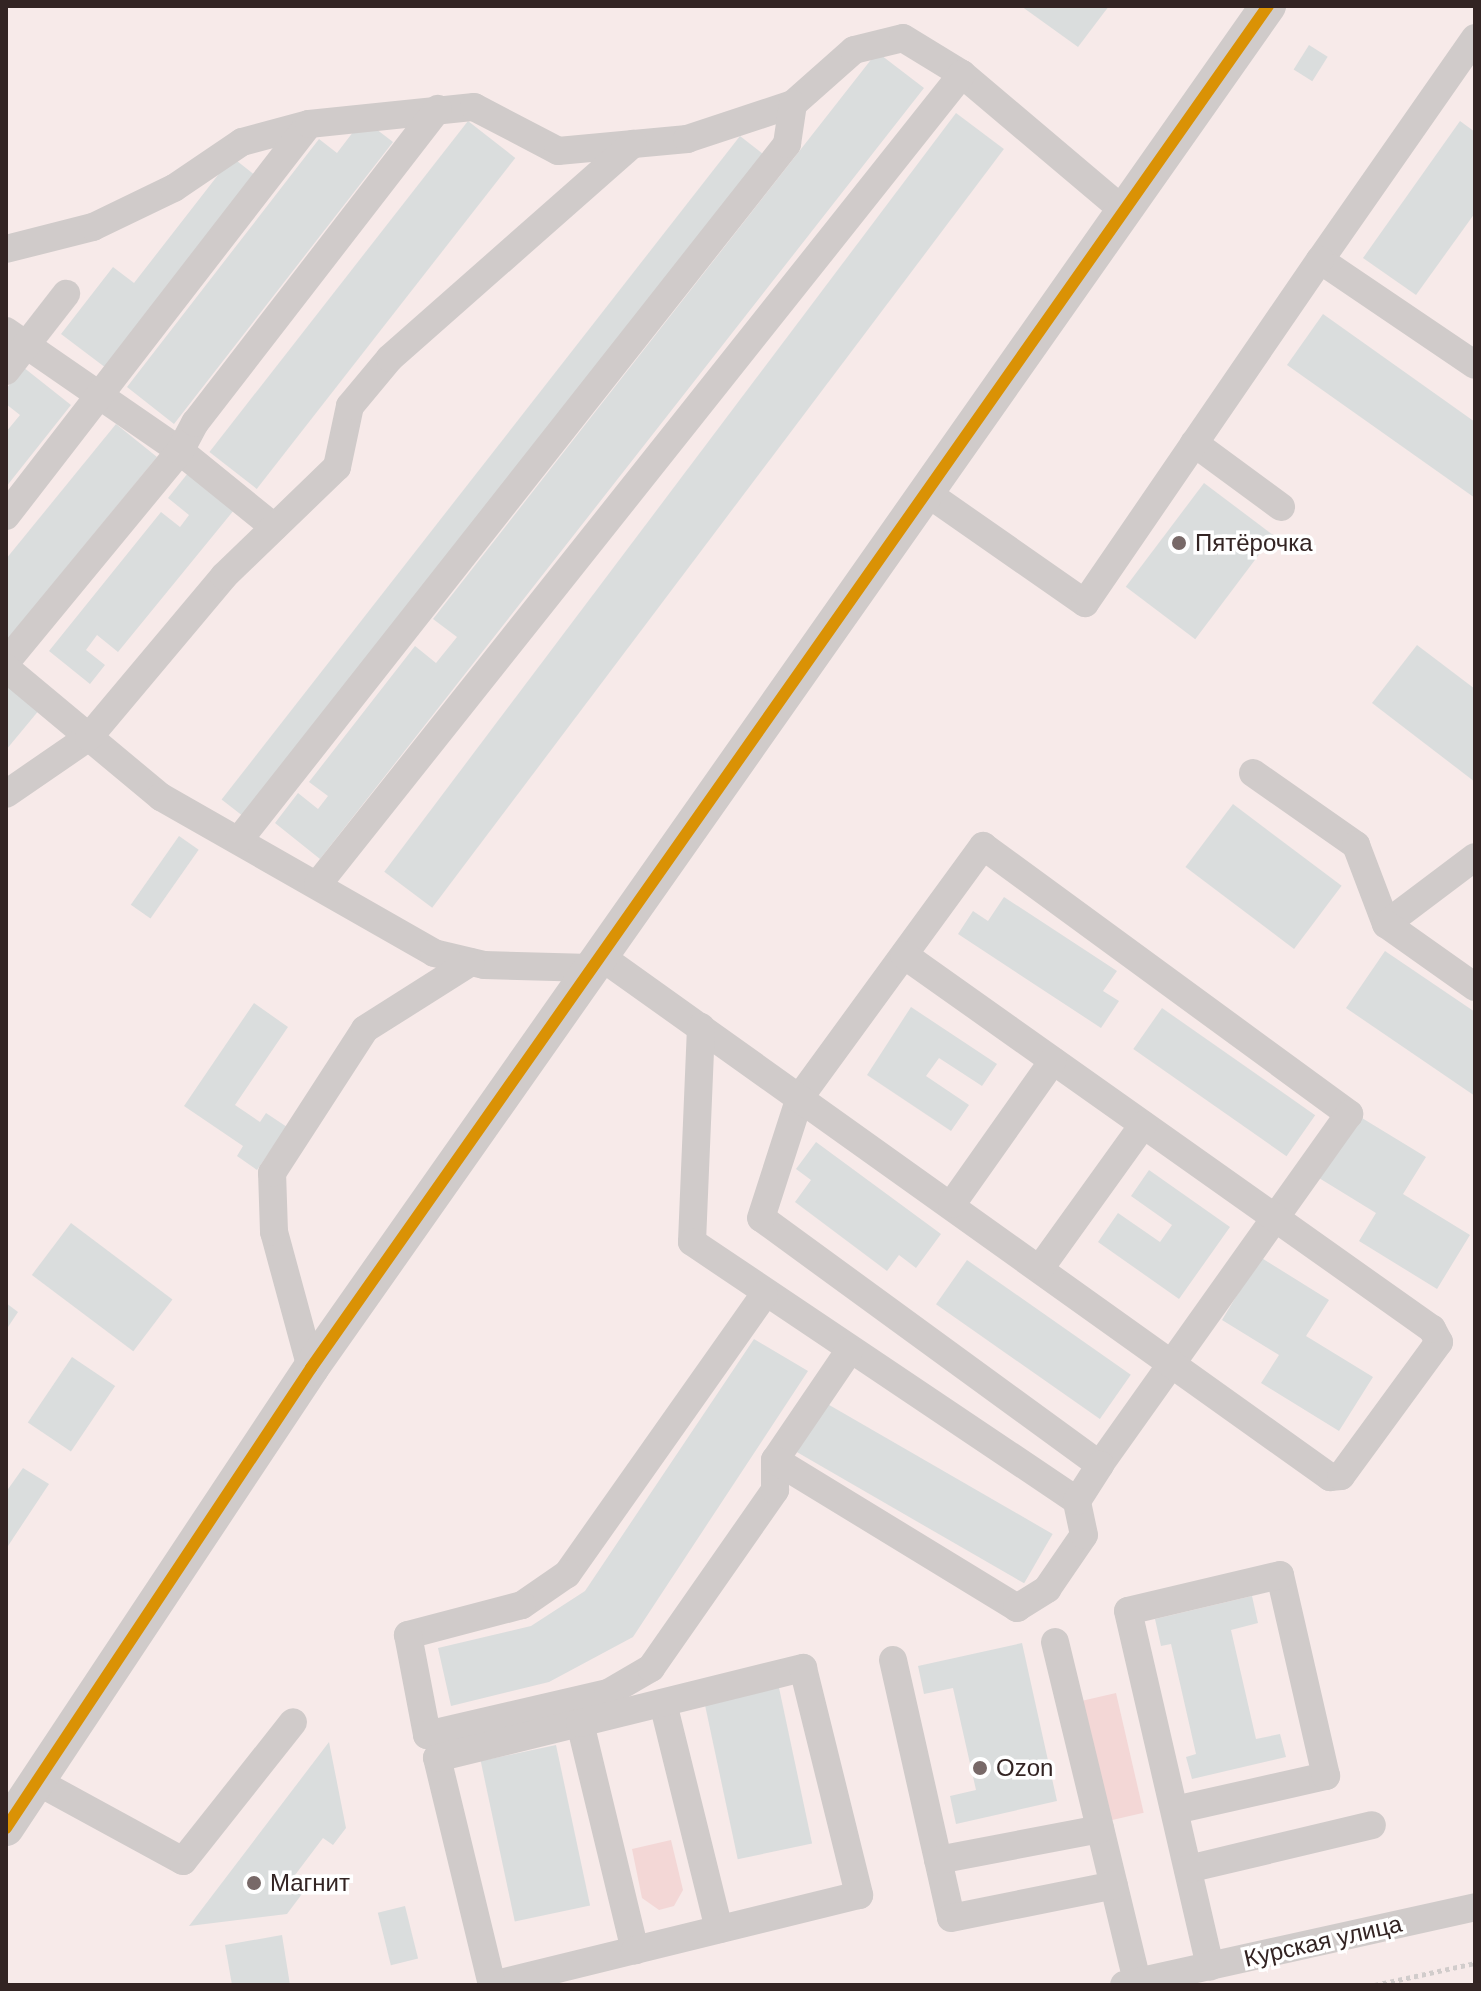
<!DOCTYPE html>
<html>
<head>
<meta charset="utf-8">
<style>
	body { margin:0 }
	#map { position:relative; width:1481px; height:1991px; overflow:hidden; background:#f7eae9; font-family:Helvetica,sans-serif }
	div>[style] { position:absolute }
	.green>* { inset:0; background:#f3d7d6; transform-origin:0 0 }
	.building>* { inset:0; background:#dadddd; transform-origin:0 0 }
	.path>* { height:5px; margin-top:-2.5px; transform-origin:0; background:repeating-linear-gradient(90deg,#d1cccb 0 4px,transparent 0 8px) }
	.minor>* { height:28px; margin:-14px; padding:0 14px; transform-origin:14px; border-radius:14px; background:#d0cbca }
	.major>* { height:36px; margin:-18px; padding:0 18px; transform-origin:18px; border-radius:18px; background:#d0cbca }
	.bus-1>* { height:12px; margin:-6px; padding:0 6px; transform-origin:6px; border-radius:6px; background:#da9205 }
	.dots>* { width:22px; height:22px; translate:-50% -50%; box-sizing:border-box; border:4px solid #fff; border-radius:50% }
	span { translate:-50% -50%; white-space:nowrap; text-align:center; line-height:1.15; -webkit-text-stroke:7px #fff; paint-order:stroke }
	.poi-label { font-size:24px; color:#332423 }
	.left { translate:0 -50%; text-align:left }
	.street-label { font-size:24px; color:#332423 }
	.frame { position:absolute; inset:0; border:8px solid #332423; pointer-events:none }
</style>
</head>
<body>
<div id="map">
	<div class="green">
		<div style="left:1116px;top:1693px;width:123px;height:39px;rotate:77deg"></div>
		<div style="clip-path:polygon(671px 1840px,683px 1890px,674px 1906px,659px 1910px,642px 1898px,632px 1849px)"></div>
	</div>
	<div class="building">
		<div style="clip-path:polygon(1021px 6px,1109px 6px,1078px 47px)"></div>
		<div style="left:1309px;top:45px;width:22px;height:29px;rotate:32deg"></div>
		<div style="clip-path:polygon(877px 52px,924px 88px,320px 859px,275px 823px,298px 793px,318px 809px,328px 796px,309px 782px,415px 646px,436px 663px,457px 637px,433px 619px)"></div>
		<div style="left:956px;top:113px;width:60px;height:950px;rotate:37deg"></div>
		<div style="clip-path:polygon(363px 119px,393px 142px,174px 424px,127px 387px,319px 139px,337px 153px)"></div>
		<div style="left:468px;top:121px;width:60px;height:420px;rotate:38deg"></div>
		<div style="clip-path:polygon(1460px 121px,1475px 132px,1475px 213px,1416px 295px,1363px 258px)"></div>
		<div style="left:740px;top:136px;width:31px;height:842px;rotate:38deg"></div>
		<div style="clip-path:polygon(232px 157px,256px 176px,106px 368px,61px 334px,113px 267px,134px 283px)"></div>
		<div style="clip-path:polygon(1323px 314px,1475px 422px,1475px 498px,1287px 365px)"></div>
		<div style="clip-path:polygon(23px 367px,71px 405px,6px 487px,6px 432px,20px 415px,6px 404px,6px 389px)"></div>
		<div style="clip-path:polygon(116px 424px,157px 457px,8px 639px,6px 559px)"></div>
		<div style="clip-path:polygon(188px 473px,234px 510px,118px 652px,97px 635px,86px 650px,105px 665px,90px 684px,49px 651px,161px 512px,180px 527px,189px 515px,168px 498px)"></div>
		<div style="left:1204px;top:483px;width:87px;height:130px;rotate:37deg"></div>
		<div style="clip-path:polygon(1417px 645px,1475px 689px,1475px 782px,1372px 703px)"></div>
		<div style="clip-path:polygon(6px 681px,40px 709px,6px 750px)"></div>
		<div style="left:1233px;top:804px;width:136px;height:79px;rotate:37deg"></div>
		<div style="left:179px;top:836px;width:24px;height:84px;rotate:35deg"></div>
		<div style="clip-path:polygon(1004px 897px,1117px 971px,1103px 991px,1119px 1001px,1101px 1028px,958px 934px,973px 911px,988px 921px)"></div>
		<div style="clip-path:polygon(1385px 951px,1475px 1012px,1475px 1096px,1346px 1008px)"></div>
		<div style="clip-path:polygon(254px 1003px,288px 1027px,235px 1105px,260px 1122px,266px 1113px,287px 1127px,257px 1170px,237px 1156px,243px 1146px,184px 1106px)"></div>
		<div style="clip-path:polygon(911px 1007px,997px 1064px,982px 1086px,939px 1058px,926px 1076px,969px 1105px,951px 1131px,867px 1075px)"></div>
		<div style="left:1162px;top:1008px;width:187px;height:50px;rotate:35deg"></div>
		<div style="clip-path:polygon(1357px 1115px,1426px 1157px,1403px 1194px,1470px 1235px,1437px 1289px,1359px 1241px,1376px 1213px,1319px 1178px)"></div>
		<div style="clip-path:polygon(816px 1142px,941px 1234px,916px 1268px,899px 1255px,887px 1271px,795px 1202px,811px 1180px,796px 1169px)"></div>
		<div style="clip-path:polygon(1149px 1170px,1230px 1227px,1179px 1299px,1098px 1242px,1118px 1213px,1160px 1242px,1172px 1225px,1131px 1196px)"></div>
		<div style="left:71px;top:1223px;width:127px;height:65px;rotate:37deg"></div>
		<div style="clip-path:polygon(1260px 1257px,1329px 1300px,1306px 1336px,1373px 1377px,1339px 1431px,1261px 1383px,1279px 1355px,1222px 1320px)"></div>
		<div style="left:967px;top:1260px;width:200px;height:54px;rotate:35deg"></div>
		<div style="clip-path:polygon(6px 1303px,18px 1312px,6px 1330px)"></div>
		<div style="clip-path:polygon(754px 1339px,808px 1371px,633px 1637px,549px 1682px,451px 1706px,438px 1648px,531px 1626px,585px 1591px)"></div>
		<div style="left:72px;top:1357px;width:52px;height:79px;rotate:34deg"></div>
		<div style="left:824px;top:1402px;width:264px;height:57px;rotate:30deg"></div>
		<div style="clip-path:polygon(23px 1468px,49px 1484px,6px 1549px,6px 1492px)"></div>
		<div style="clip-path:polygon(1252px 1596px,1258px 1623px,1231px 1630px,1256px 1739px,1280px 1734px,1286px 1757px,1192px 1779px,1186px 1757px,1196px 1754px,1171px 1644px,1161px 1646px,1155px 1619px)"></div>
		<div style="clip-path:polygon(1022px 1643px,1057px 1801px,956px 1824px,950px 1796px,976px 1790px,953px 1688px,924px 1694px,918px 1666px)"></div>
		<div style="left:778px;top:1683px;width:164px;height:76px;rotate:78deg"></div>
		<div style="clip-path:polygon(329px 1742px,346px 1828px,333px 1845px,323px 1838px,295px 1875px,308px 1886px,287px 1914px,189px 1926px)"></div>
		<div style="left:556px;top:1745px;width:164px;height:77px;rotate:78deg"></div>
		<div style="left:405px;top:1906px;width:54px;height:28px;rotate:76deg"></div>
		<div style="clip-path:polygon(282px 1935px,290px 1985px,232px 1985px,225px 1945px)"></div>
	</div>
	<div class="path">
		<div style="left:1375px;top:1985px;width:102px;rotate:-12.4deg"></div>
	</div>
	<div class="minor">
		<div style="left:1475px;top:38px;width:271px;rotate:124.9deg"></div>
		<div style="left:1320px;top:260px;width:187px;rotate:34.1deg"></div>
		<div style="left:6px;top:249px;width:90px;rotate:-14.2deg"></div>
		<div style="left:93px;top:227px;width:90px;rotate:-25.7deg"></div>
		<div style="left:174px;top:188px;width:82px;rotate:-34.1deg"></div>
		<div style="left:242px;top:142px;width:69px;rotate:-15deg"></div>
		<div style="left:6px;top:331px;width:211px;rotate:34.6deg"></div>
		<div style="left:180px;top:451px;width:121px;rotate:39deg"></div>
		<div style="left:6px;top:371px;width:98px;rotate:-52.1deg"></div>
		<div style="left:1194px;top:443px;width:108px;rotate:36.3deg"></div>
		<div style="left:930px;top:495px;width:189px;rotate:34.9deg"></div>
		<div style="left:1085px;top:603px;width:416px;rotate:-55.6deg"></div>
		<div style="left:6px;top:516px;width:495px;rotate:-52.3deg"></div>
		<div style="left:309px;top:124px;width:166px;rotate:-5.9deg"></div>
		<div style="left:474px;top:107px;width:95px;rotate:27.6deg"></div>
		<div style="left:558px;top:151px;width:130px;rotate:-5.3deg"></div>
		<div style="left:687px;top:139px;width:112px;rotate:-18.3deg"></div>
		<div style="left:793px;top:104px;width:81px;rotate:-41.5deg"></div>
		<div style="left:854px;top:50px;width:50px;rotate:-13.8deg"></div>
		<div style="left:903px;top:38px;width:69px;rotate:31.4deg"></div>
		<div style="left:962px;top:74px;width:212px;rotate:40.2deg"></div>
		<div style="left:6px;top:662px;width:273px;rotate:-50.5deg"></div>
		<div style="left:180px;top:451px;width:32px;rotate:-62deg"></div>
		<div style="left:195px;top:423px;width:397px;rotate:-52.3deg"></div>
		<div style="left:6px;top:668px;width:202px;rotate:39.8deg"></div>
		<div style="left:161px;top:797px;width:314px;rotate:29.7deg"></div>
		<div style="left:434px;top:953px;width:51px;rotate:13.5deg"></div>
		<div style="left:484px;top:965px;width:107px;rotate:1.6deg"></div>
		<div style="left:1253px;top:773px;width:126px;rotate:35deg"></div>
		<div style="left:1356px;top:845px;width:85px;rotate:69.2deg"></div>
		<div style="left:6px;top:794px;width:101px;rotate:-34.5deg"></div>
		<div style="left:89px;top:737px;width:210px;rotate:-50deg"></div>
		<div style="left:224px;top:576px;width:157px;rotate:-44deg"></div>
		<div style="left:337px;top:467px;width:62px;rotate:-78deg"></div>
		<div style="left:350px;top:406px;width:62px;rotate:-50.2deg"></div>
		<div style="left:390px;top:358px;width:324px;rotate:-41.4deg"></div>
		<div style="left:239px;top:840px;width:886px;rotate:-51.78deg"></div>
		<div style="left:787px;top:144px;width:40px;rotate:-81.5deg"></div>
		<div style="left:983px;top:846px;width:454px;rotate:36.2deg"></div>
		<div style="left:1349px;top:1114px;width:430px;rotate:125.4deg"></div>
		<div style="left:1100px;top:1465px;width:419px;rotate:-143.9deg"></div>
		<div style="left:761px;top:1218px;width:127px;rotate:-72.1deg"></div>
		<div style="left:800px;top:1097px;width:311px;rotate:-53.9deg"></div>
		<div style="left:1475px;top:857px;width:111px;rotate:143deg"></div>
		<div style="left:1386px;top:924px;width:109px;rotate:35.3deg"></div>
		<div style="left:318px;top:884px;width:1035px;rotate:-51.51deg"></div>
		<div style="left:600px;top:956px;width:897px;rotate:35.52deg"></div>
		<div style="left:1330px;top:1477px;width:11px;rotate:-5deg"></div>
		<div style="left:1341px;top:1476px;width:166px;rotate:-53.8deg"></div>
		<div style="left:1439px;top:1342px;width:15px;rotate:-118deg"></div>
		<div style="left:1432px;top:1329px;width:647px;rotate:-144.69deg"></div>
		<div style="left:701px;top:1027px;width:215px;rotate:92.4deg"></div>
		<div style="left:692px;top:1242px;width:464px;rotate:33.9deg"></div>
		<div style="left:952px;top:1204px;width:175px;rotate:-54.8deg"></div>
		<div style="left:1041px;top:1267px;width:175px;rotate:-54.3deg"></div>
		<div style="left:764px;top:1295px;width:342px;rotate:125.2deg"></div>
		<div style="left:567px;top:1574px;width:55px;rotate:145.4deg"></div>
		<div style="left:522px;top:1605px;width:118px;rotate:165.3deg"></div>
		<div style="left:408px;top:1635px;width:102px;rotate:79.2deg"></div>
		<div style="left:427px;top:1735px;width:186px;rotate:-13.1deg"></div>
		<div style="left:608px;top:1693px;width:50px;rotate:-30.2deg"></div>
		<div style="left:651px;top:1668px;width:217px;rotate:-55.1deg"></div>
		<div style="left:775px;top:1490px;width:30px;rotate:-90deg"></div>
		<div style="left:775px;top:1460px;width:132px;rotate:-55.8deg"></div>
		<div style="left:311px;top:1368px;width:141px;rotate:-105.2deg"></div>
		<div style="left:274px;top:1232px;width:59px;rotate:-91.9deg"></div>
		<div style="left:272px;top:1173px;width:171px;rotate:-57.1deg"></div>
		<div style="left:365px;top:1029px;width:125px;rotate:-32.3deg"></div>
		<div style="left:775px;top:1460px;width:284px;rotate:31.4deg"></div>
		<div style="left:1017px;top:1608px;width:36px;rotate:-32deg"></div>
		<div style="left:1047px;top:1589px;width:65px;rotate:-55.6deg"></div>
		<div style="left:1084px;top:1535px;width:35px;rotate:-102deg"></div>
		<div style="left:1077px;top:1501px;width:43px;rotate:-57.4deg"></div>
		<div style="left:1055px;top:1642px;width:350px;rotate:76.4deg"></div>
		<div style="left:893px;top:1660px;width:264px;rotate:77.3deg"></div>
		<div style="left:951px;top:1918px;width:166px;rotate:-11.4deg"></div>
		<div style="left:663px;top:1703px;width:233px;rotate:76.1deg"></div>
		<div style="left:580px;top:1723px;width:234px;rotate:76.4deg"></div>
		<div style="left:635px;top:1950px;width:147px;rotate:166.2deg"></div>
		<div style="left:492px;top:1985px;width:234px;rotate:-103.6deg"></div>
		<div style="left:437px;top:1758px;width:147px;rotate:-13.8deg"></div>
		<div style="left:580px;top:1723px;width:230px;rotate:-13.9deg"></div>
		<div style="left:803px;top:1668px;width:234px;rotate:76.1deg"></div>
		<div style="left:859px;top:1895px;width:231px;rotate:166.2deg"></div>
		<div style="left:38px;top:1782px;width:165px;rotate:28.6deg"></div>
		<div style="left:183px;top:1861px;width:177px;rotate:-51.6deg"></div>
		<div style="left:1175px;top:1810px;width:155px;rotate:-12.7deg"></div>
		<div style="left:1326px;top:1776px;width:206px;rotate:-102.9deg"></div>
		<div style="left:1280px;top:1575px;width:156px;rotate:166.7deg"></div>
		<div style="left:1128px;top:1611px;width:365px;rotate:77deg"></div>
		<div style="left:938px;top:1860px;width:165px;rotate:-10.8deg"></div>
		<div style="left:1188px;top:1869px;width:189px;rotate:-13.4deg"></div>
		<div style="left:1124px;top:1985px;width:360px;rotate:-12.5deg"></div>
	</div>
	<div class="major">
		<div style="left:6px;top:1828px;width:552px;rotate:-56.45deg"></div>
		<div style="left:311px;top:1368px;width:1665px;rotate:-54.91deg"></div>
	</div>
	<div class="bus-1">
		<div style="left:6px;top:1828px;width:552px;rotate:-56.45deg"></div>
		<div style="left:311px;top:1368px;width:1665px;rotate:-54.91deg"></div>
	</div>
	<div class="dots">
		<div style="left:1179px;top:543px;background:#786968"></div>
		<div style="left:980px;top:1768px;background:#786968"></div>
		<div style="left:254px;top:1883px;background:#786968"></div>
	</div>
	<div class="poi-label">
		<span class="left" style="left:1195px;top:543px">Пятёрочка</span>
		<span class="left" style="left:996px;top:1768px">Ozon</span>
		<span class="left" style="left:270px;top:1883px">Магнит</span>
	</div>
	<div class="street-label">
		<span style="left:1323px;top:1941px;rotate:-13deg">Курская улица</span>
	</div>
	<div class="frame"></div>
</div>
</body>
</html>
